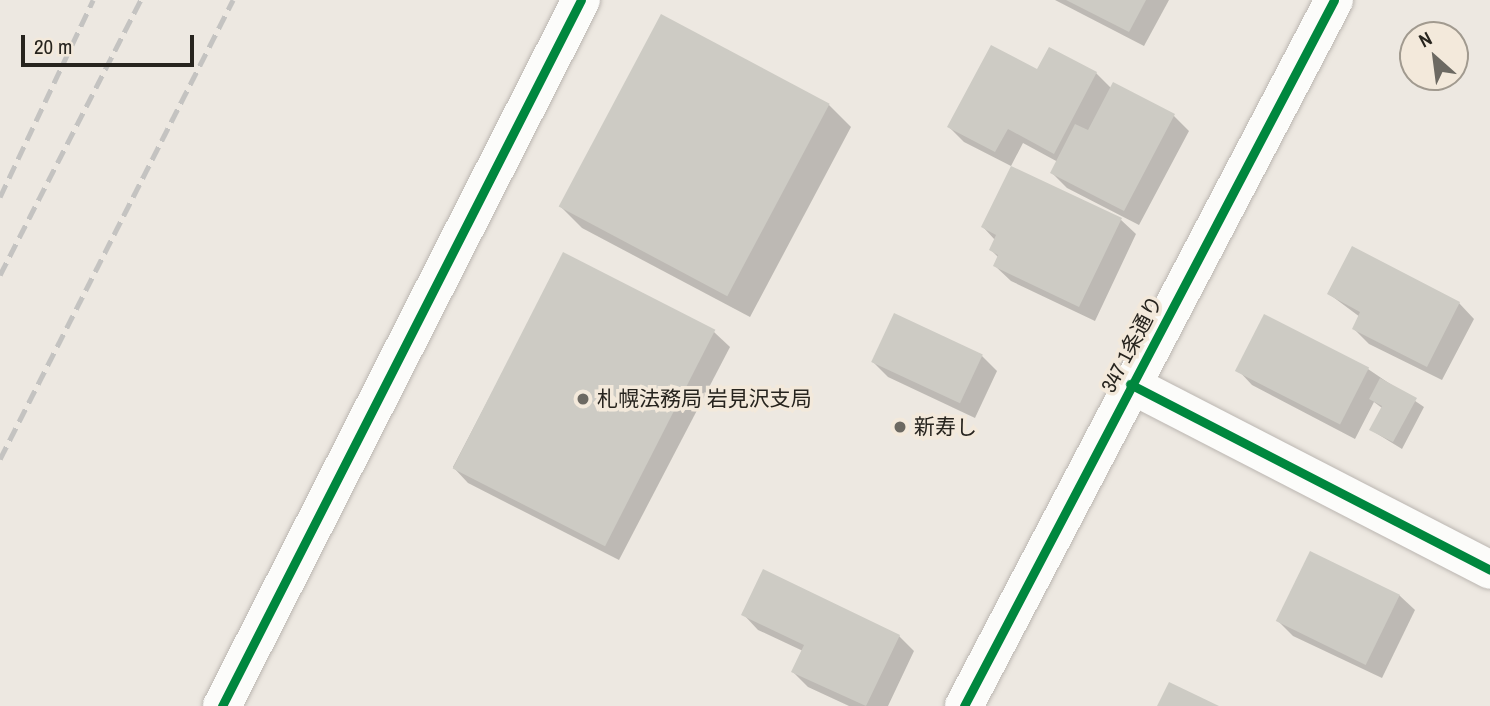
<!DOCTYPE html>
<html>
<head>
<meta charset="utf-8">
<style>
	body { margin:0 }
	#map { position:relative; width:1490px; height:706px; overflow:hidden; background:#ede8e1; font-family:"Archivo Narrow","Noto Sans JP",sans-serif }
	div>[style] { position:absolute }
	.shadow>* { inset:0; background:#0003 }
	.building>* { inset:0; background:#cdcbc4; transform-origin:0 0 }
	.roads { filter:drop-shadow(0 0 2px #bbb6b1) drop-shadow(0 0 2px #bbb6b1) }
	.minor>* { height:38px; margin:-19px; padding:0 19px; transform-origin:19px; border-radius:19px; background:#fcfcfa }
	.tertiary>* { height:38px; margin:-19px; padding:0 19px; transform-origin:19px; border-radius:19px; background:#fcfcfa }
	.rail>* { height:5px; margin-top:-2.5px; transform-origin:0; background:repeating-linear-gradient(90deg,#c4c3c1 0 14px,transparent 0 21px) }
	.cycleway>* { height:9px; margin:-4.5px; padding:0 4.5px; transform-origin:4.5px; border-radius:4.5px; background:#00873e }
	.dots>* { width:19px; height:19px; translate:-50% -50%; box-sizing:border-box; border:4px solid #f3e9db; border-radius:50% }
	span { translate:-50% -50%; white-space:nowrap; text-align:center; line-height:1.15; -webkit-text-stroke:7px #f3e9db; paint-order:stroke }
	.street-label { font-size:21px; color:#27241e }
	.poi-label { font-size:21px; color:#27241e }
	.left { translate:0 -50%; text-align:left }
	.north { position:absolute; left:1399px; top:21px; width:70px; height:70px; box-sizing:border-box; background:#f3e9db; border:2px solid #a19a8f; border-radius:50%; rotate:332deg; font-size:19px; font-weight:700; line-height:28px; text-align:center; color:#27241e }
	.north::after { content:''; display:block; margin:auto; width:24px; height:32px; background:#6c6962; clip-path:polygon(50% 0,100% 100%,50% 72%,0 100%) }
	.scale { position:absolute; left:21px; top:35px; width:173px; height:32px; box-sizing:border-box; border:4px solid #27241e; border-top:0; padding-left:9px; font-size:21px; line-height:24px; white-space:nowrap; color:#27241e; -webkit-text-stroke:5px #f3e9db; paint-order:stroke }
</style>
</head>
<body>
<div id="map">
	<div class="shadow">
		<div style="clip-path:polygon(1055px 0,1169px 0,1144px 46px)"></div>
		<div style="clip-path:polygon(661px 16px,829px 105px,851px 127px,750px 317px,582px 228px,560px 206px)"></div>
		<div style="clip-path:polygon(1050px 50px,1096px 73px,1111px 88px,1174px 116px,1189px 131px,1139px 225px,1067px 188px,1052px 173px,1058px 162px,1023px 143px,1011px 166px,964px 142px,949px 127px,1038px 71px)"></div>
		<div style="clip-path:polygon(1120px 219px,1136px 234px,1095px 321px,1011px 281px,995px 266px,999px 258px,991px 250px,995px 240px,983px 227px)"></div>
		<div style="clip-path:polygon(564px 255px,714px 332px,730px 347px,619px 560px,468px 483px,453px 467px)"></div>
		<div style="clip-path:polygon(1329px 294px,1459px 303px,1474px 319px,1442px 380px,1369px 344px,1354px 329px,1360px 317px)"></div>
		<div style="clip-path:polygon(982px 356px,997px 371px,975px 418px,888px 377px,873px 362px)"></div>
		<div style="clip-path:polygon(1237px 369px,1368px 369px,1424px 407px,1402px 449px,1371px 430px,1382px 408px,1374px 402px,1355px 439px,1252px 385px)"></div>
		<div style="clip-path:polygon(1399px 595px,1415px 610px,1382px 678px,1293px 636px,1278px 621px)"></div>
		<div style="clip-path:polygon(743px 614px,899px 636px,914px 651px,888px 706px,849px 706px,808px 687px,793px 672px,803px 651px,758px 630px)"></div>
	</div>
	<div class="building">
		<div style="clip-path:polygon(1066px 0,1146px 0,1129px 32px)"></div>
		<div style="left:661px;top:14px;width:191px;height:218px;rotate:28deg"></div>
		<div style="clip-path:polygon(991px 45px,1037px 69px,1049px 47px,1097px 72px,1054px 154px,1008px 129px,995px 152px,947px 127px)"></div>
		<div style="clip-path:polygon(1113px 82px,1175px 114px,1124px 211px,1050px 173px,1075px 124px,1088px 130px)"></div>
		<div style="clip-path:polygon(1011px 166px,1122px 218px,1079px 307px,993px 266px,998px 255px,989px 250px,996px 235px,981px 227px)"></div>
		<div style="clip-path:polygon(1352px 246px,1460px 302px,1427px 367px,1352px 329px,1360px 312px,1327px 294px)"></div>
		<div style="left:563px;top:252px;width:171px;height:243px;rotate:27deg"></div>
		<div style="left:894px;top:313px;width:98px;height:54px;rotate:25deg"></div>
		<div style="left:1264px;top:314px;width:118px;height:64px;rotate:27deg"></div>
		<div style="clip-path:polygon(1380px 378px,1417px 398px,1393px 442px,1369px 430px,1382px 406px,1369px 399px)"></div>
		<div style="left:1310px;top:551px;width:100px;height:78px;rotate:26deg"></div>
		<div style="clip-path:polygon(763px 569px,900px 635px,866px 706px,791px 672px,804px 645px,741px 615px)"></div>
		<div style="clip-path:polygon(1169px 682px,1219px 706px,1157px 706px)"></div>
	</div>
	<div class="roads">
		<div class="minor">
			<div style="left:1130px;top:384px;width:405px;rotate:27.3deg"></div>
			<div style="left:222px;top:706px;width:792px;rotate:-63.05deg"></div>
		</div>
		<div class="tertiary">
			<div style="left:964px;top:706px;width:797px;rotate:-62.34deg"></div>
		</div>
	</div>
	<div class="rail">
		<div style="left:0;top:197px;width:218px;rotate:-64.7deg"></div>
		<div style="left:0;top:275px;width:309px;rotate:-62.9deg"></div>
		<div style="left:0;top:459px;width:515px;rotate:-63.09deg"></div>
	</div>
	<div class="cycleway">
		<div style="left:1130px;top:384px;width:405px;rotate:27.3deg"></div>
		<div style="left:222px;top:706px;width:792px;rotate:-63.05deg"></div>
		<div style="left:964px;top:706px;width:797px;rotate:-62.34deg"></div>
	</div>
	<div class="dots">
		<div style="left:583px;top:399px;background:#6c6962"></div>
		<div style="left:900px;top:427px;background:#6c6962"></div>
	</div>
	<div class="street-label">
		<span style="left:1132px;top:344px;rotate:-62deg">347 1条通り</span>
	</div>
	<div class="poi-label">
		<span class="left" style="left:597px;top:399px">札幌法務局 岩見沢支局</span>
		<span class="left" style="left:914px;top:427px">新寿し</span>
	</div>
	<div class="north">N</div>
	<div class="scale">20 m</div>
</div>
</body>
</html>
